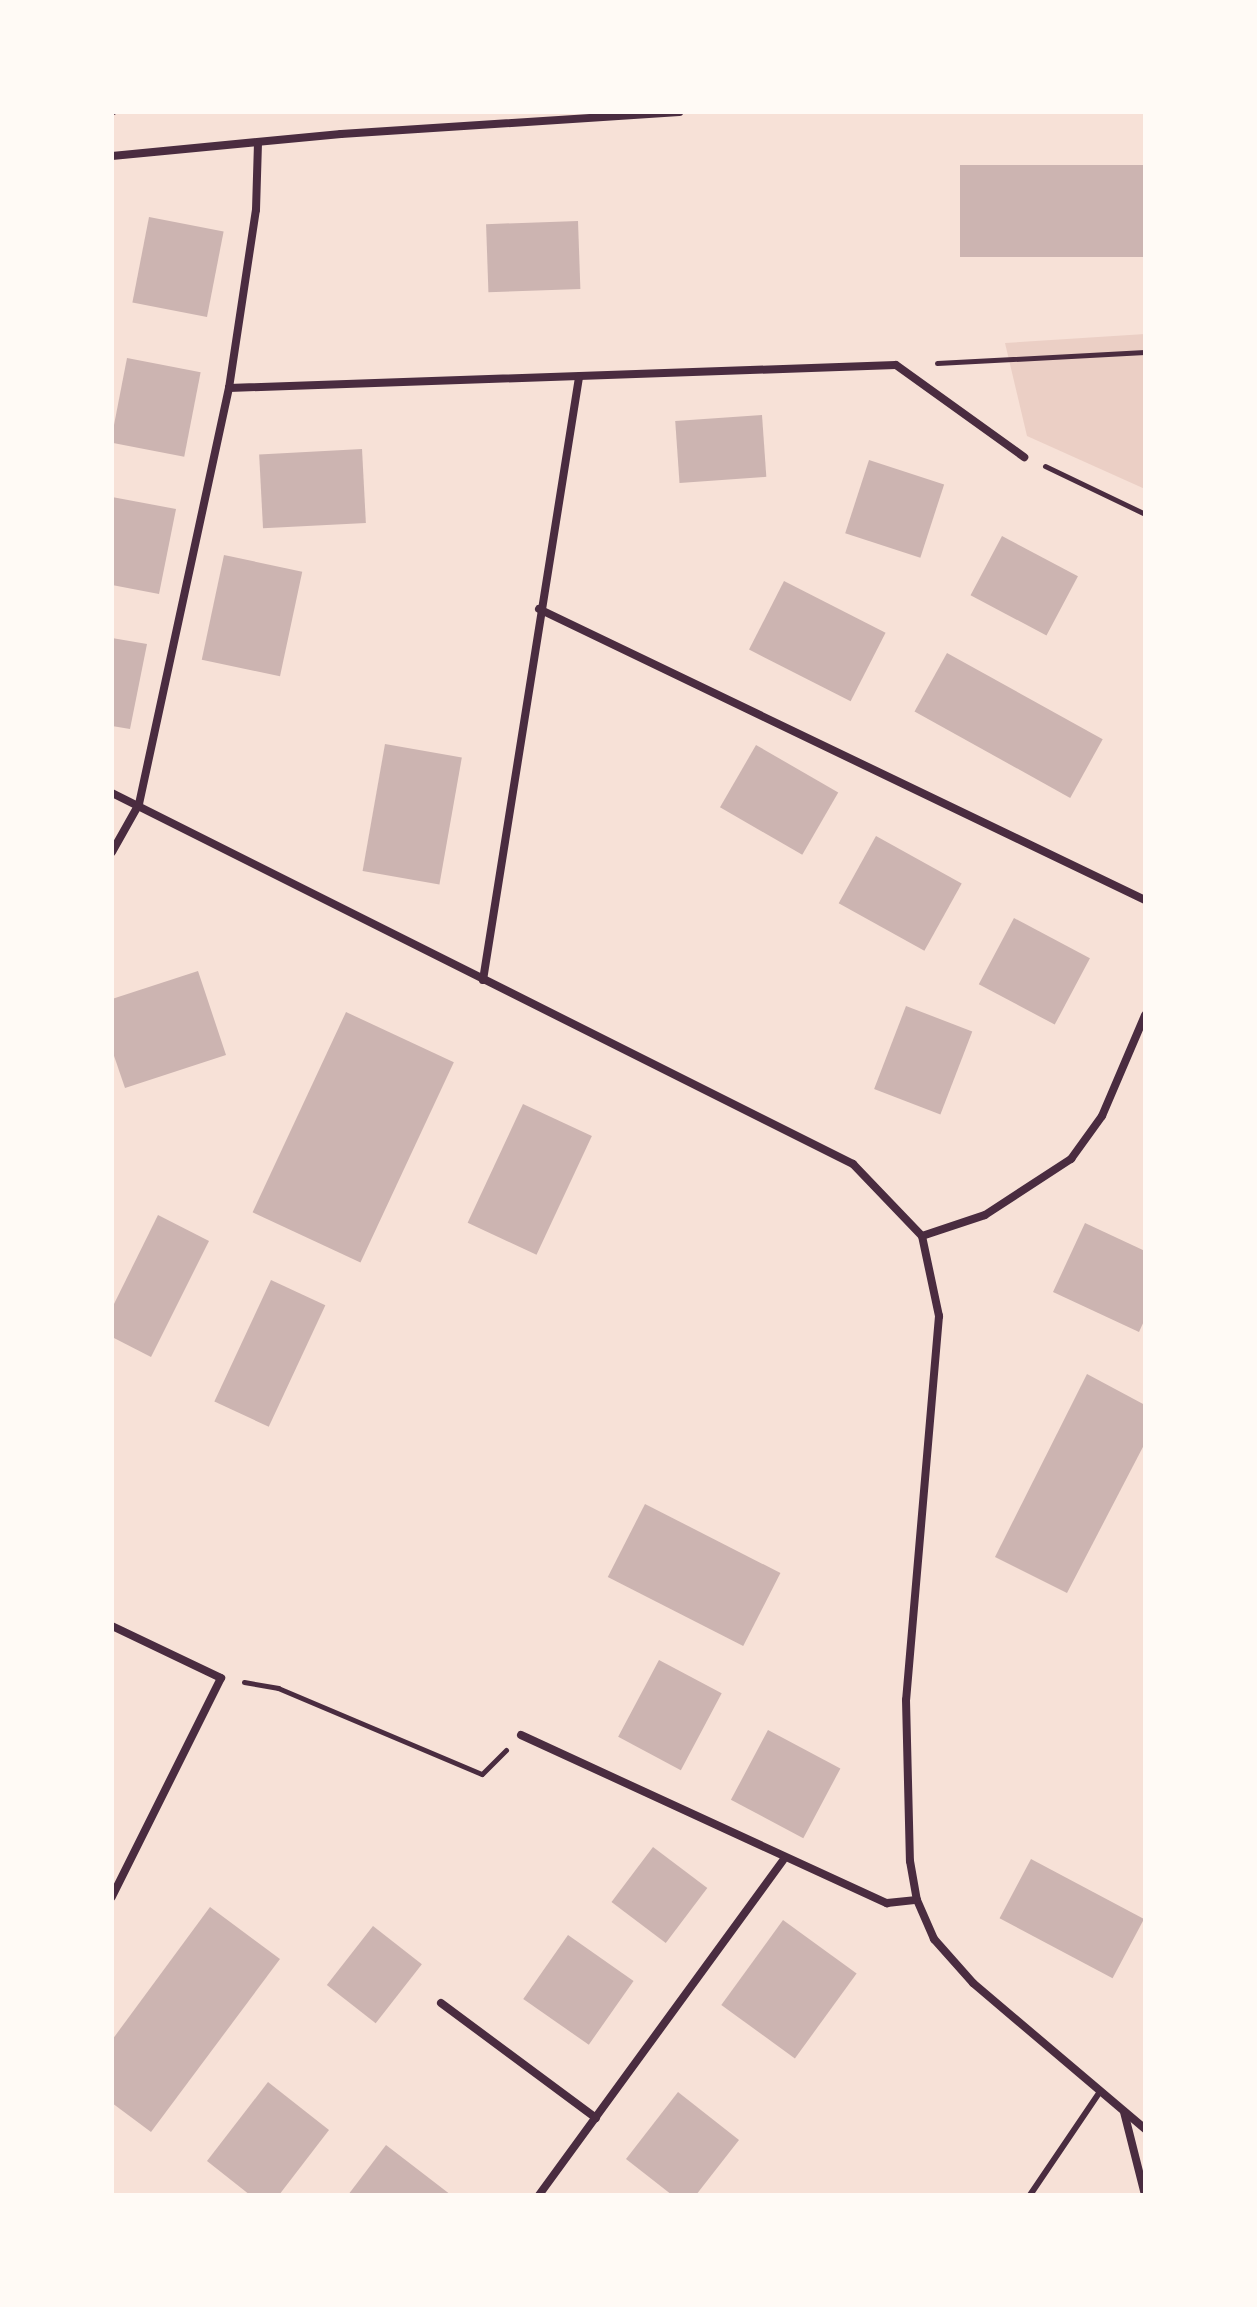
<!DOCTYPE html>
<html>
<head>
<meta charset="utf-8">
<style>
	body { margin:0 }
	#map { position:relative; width:1257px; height:2307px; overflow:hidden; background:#f7e1d7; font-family:"Varela Round",sans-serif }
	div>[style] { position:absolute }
	.green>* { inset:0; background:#ebcfc5 }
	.building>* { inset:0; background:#ccb4b1; transform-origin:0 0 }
	.path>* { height:5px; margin:-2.5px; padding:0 2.5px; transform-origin:2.5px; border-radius:2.5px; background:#4a2c40 }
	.service>* { height:6px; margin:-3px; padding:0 3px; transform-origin:3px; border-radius:3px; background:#4a2c40 }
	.minor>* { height:8px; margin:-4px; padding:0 4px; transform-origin:4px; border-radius:4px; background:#4a2c40 }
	span { translate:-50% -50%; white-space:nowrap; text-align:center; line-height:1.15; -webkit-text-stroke:8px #fffaf5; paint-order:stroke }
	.frame { position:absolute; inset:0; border:114px solid #fffaf5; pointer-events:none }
</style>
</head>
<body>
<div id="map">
	<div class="green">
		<div style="clip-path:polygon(1145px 334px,1145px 489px,1027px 436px,1005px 343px)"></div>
	</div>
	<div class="building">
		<div style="left:1145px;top:165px;width:92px;height:185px;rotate:90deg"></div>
		<div style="left:149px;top:217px;width:76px;height:87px;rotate:11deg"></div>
		<div style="left:578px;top:221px;width:68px;height:92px;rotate:88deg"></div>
		<div style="left:127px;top:358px;width:75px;height:86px;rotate:11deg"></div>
		<div style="left:762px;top:415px;width:62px;height:87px;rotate:86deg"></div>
		<div style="left:362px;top:449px;width:74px;height:103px;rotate:87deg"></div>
		<div style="left:869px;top:460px;width:79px;height:77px;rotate:18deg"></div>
		<div style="clip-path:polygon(112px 497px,176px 509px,159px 594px,112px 585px)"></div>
		<div style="left:1002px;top:536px;width:86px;height:67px;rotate:28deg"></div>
		<div style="left:224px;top:555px;width:80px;height:107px;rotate:12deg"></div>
		<div style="left:784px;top:581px;width:114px;height:77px;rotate:27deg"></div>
		<div style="clip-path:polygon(112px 638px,147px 644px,130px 729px,112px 726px)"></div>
		<div style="left:947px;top:653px;width:178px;height:67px;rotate:29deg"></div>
		<div style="left:385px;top:744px;width:78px;height:129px;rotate:10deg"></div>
		<div style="left:756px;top:745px;width:95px;height:72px;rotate:30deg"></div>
		<div style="left:876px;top:836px;width:98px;height:77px;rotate:29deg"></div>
		<div style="left:1014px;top:918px;width:86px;height:75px;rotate:28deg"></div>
		<div style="clip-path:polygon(198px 971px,226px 1055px,125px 1088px,112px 1050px,112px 999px)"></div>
		<div style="left:906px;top:1006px;width:71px;height:89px;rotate:21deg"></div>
		<div style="left:346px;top:1012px;width:119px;height:221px;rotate:25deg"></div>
		<div style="left:523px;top:1104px;width:76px;height:131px;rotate:25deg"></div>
		<div style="clip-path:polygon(158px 1215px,209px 1241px,151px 1357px,112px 1337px,112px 1308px)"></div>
		<div style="clip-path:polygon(1085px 1223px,1145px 1251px,1145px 1319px,1139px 1332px,1053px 1292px)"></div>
		<div style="left:271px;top:1280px;width:60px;height:134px;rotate:25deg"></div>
		<div style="clip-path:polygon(1087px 1374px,1145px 1405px,1145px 1443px,1067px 1593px,995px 1557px)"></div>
		<div style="left:645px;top:1504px;width:152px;height:82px;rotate:27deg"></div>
		<div style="left:659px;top:1660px;width:71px;height:87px;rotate:28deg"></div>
		<div style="left:768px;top:1730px;width:82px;height:79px;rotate:28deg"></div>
		<div style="left:653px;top:1847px;width:68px;height:69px;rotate:37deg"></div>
		<div style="left:1031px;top:1859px;width:128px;height:67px;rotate:28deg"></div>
		<div style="clip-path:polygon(210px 1907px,280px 1959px,151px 2132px,112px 2103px,112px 2040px)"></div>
		<div style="left:783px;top:1920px;width:91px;height:105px;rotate:36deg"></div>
		<div style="left:373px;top:1926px;width:62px;height:75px;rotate:38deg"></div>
		<div style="left:568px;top:1935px;width:80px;height:78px;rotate:35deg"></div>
		<div style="clip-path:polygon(268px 2082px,329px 2130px,279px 2195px,250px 2195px,207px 2161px)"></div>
		<div style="clip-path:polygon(678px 2092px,739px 2140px,696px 2195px,672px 2195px,626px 2159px)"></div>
		<div style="clip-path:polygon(386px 2145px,451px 2195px,348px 2195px)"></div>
	</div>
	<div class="path">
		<div style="left:112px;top:112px;width:1px"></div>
		<div style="left:937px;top:363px;width:208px;rotate:-3deg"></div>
		<div style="left:1045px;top:466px;width:111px;rotate:25.6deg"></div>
		<div style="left:244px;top:1682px;width:35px;rotate:10deg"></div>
		<div style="left:278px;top:1688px;width:221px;rotate:22.9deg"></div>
		<div style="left:482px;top:1774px;width:34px;rotate:-45deg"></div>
	</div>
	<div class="service">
		<div style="left:1030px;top:2195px;width:123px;rotate:-55.9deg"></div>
	</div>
	<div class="minor">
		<div style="left:112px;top:156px;width:230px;rotate:-5.5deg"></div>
		<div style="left:341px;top:134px;width:339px;rotate:-3.7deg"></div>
		<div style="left:229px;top:388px;width:667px;rotate:-1.97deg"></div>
		<div style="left:896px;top:365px;width:158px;rotate:35.7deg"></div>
		<div style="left:539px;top:609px;width:672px;rotate:25.65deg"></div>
		<div style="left:112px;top:793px;width:829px;rotate:26.6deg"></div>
		<div style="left:853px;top:1164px;width:100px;rotate:46.2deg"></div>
		<div style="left:922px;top:1236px;width:82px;rotate:78deg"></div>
		<div style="left:939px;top:1316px;width:385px;rotate:94.9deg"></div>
		<div style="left:906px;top:1700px;width:161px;rotate:88.6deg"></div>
		<div style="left:910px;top:1861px;width:40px;rotate:80deg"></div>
		<div style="left:917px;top:1900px;width:43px;rotate:66.4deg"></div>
		<div style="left:934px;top:1939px;width:59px;rotate:48.4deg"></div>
		<div style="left:973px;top:1983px;width:226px;rotate:40.3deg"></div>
		<div style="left:112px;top:852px;width:55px;rotate:-60.6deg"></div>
		<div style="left:139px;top:804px;width:426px;rotate:-77.8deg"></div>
		<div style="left:229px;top:388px;width:180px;rotate:-81.4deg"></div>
		<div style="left:256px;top:210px;width:67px;rotate:-88.3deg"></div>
		<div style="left:483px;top:980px;width:611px;rotate:-80.95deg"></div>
		<div style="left:922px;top:1236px;width:66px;rotate:-18.4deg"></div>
		<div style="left:985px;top:1215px;width:103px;rotate:-33.1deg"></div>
		<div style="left:1071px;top:1159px;width:53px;rotate:-54.2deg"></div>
		<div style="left:1102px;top:1116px;width:110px;rotate:-66.9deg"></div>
		<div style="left:112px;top:1626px;width:121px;rotate:25.5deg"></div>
		<div style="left:221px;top:1678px;width:245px;rotate:116.5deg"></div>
		<div style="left:521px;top:1735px;width:403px;rotate:24.7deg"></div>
		<div style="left:887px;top:1903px;width:30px;rotate:-6deg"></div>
		<div style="left:441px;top:2003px;width:193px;rotate:36.6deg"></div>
		<div style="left:1124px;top:2112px;width:86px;rotate:75.8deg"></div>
		<div style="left:539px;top:2195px;width:414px;rotate:-53.9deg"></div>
	</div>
	<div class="frame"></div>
</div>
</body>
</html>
